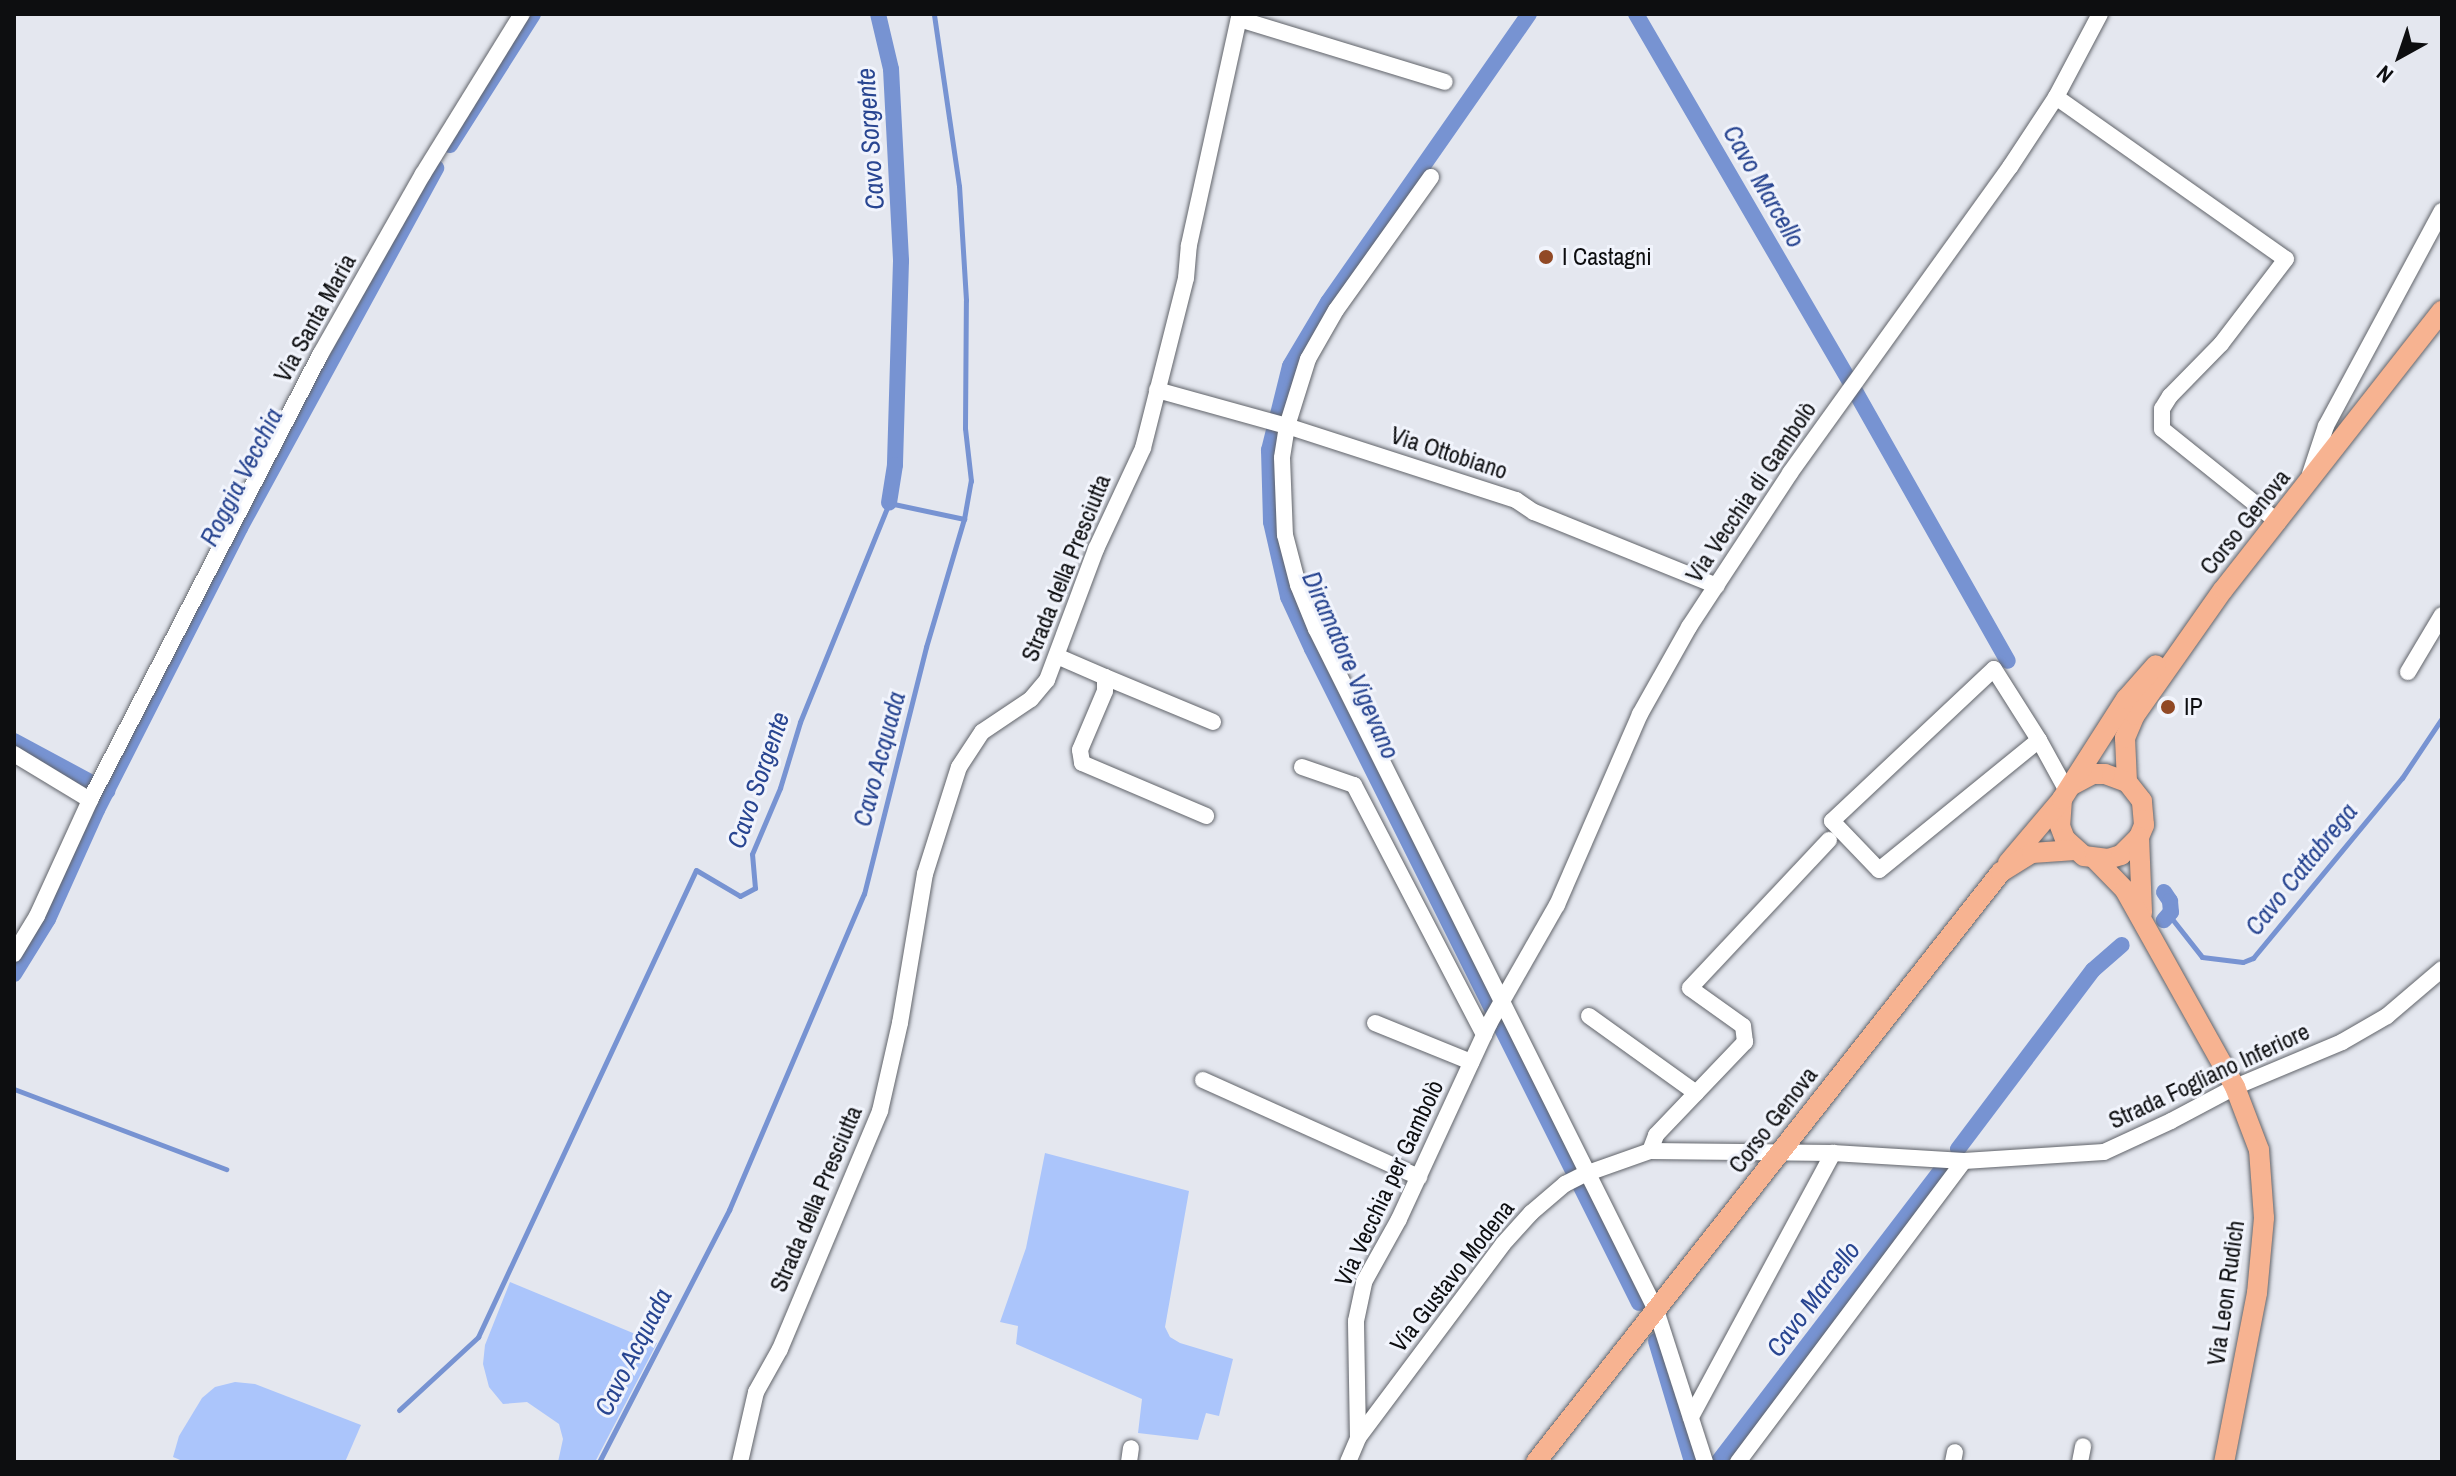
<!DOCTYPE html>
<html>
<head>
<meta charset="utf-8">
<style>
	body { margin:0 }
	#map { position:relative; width:2456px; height:1476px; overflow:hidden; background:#e4e7ef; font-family:"Archivo Narrow",sans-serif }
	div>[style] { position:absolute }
	.green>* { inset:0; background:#abc5fb }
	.stream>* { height:5px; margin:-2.5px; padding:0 2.5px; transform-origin:2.5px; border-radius:2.5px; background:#7793d2 }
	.canal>* { height:16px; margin:-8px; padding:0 8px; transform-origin:8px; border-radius:8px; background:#7793d2 }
	.roads { filter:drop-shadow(0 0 2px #61646a) drop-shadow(0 0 2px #61646a) }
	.minor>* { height:16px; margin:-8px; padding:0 8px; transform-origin:8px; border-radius:8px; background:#fff }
	.major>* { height:20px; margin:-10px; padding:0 10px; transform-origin:10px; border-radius:10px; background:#f7b391 }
	.dots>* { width:22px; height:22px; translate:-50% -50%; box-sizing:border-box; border:4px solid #f1f4fc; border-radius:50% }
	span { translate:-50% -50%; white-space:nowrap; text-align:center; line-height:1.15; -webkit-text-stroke:6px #f1f4fc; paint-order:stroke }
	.poi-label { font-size:24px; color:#0d0e10 }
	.left { translate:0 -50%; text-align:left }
	.street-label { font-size:24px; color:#0d0e10 }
	.water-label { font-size:26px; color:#284591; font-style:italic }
	.frame { position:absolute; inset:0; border:16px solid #0d0e10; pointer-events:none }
	.north { position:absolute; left:2360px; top:16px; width:80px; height:80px; -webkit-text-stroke:6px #f1f4fc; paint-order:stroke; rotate:220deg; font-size:22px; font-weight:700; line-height:32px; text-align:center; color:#0d0e10 }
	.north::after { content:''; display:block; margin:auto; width:28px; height:36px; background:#0d0e10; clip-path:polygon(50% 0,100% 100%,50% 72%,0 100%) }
</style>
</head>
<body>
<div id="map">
	<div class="green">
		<div style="clip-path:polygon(1045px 1153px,1189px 1191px,1165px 1327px,1170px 1337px,1180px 1343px,1233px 1359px,1219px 1416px,1206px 1413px,1198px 1440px,1138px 1433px,1142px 1399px,1016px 1344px,1018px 1326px,1000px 1322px,1026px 1248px)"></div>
		<div style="clip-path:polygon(510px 1282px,657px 1343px,595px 1462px,558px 1462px,563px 1439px,559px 1424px,527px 1402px,503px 1404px,489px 1387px,483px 1364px,485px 1345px)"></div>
		<div style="clip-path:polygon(235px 1382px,255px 1384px,361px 1425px,345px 1462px,185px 1462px,173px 1457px,179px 1436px,202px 1398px,215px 1387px)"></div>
	</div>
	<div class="stream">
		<div style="left:2169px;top:915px;width:53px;rotate:51.8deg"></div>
		<div style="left:2202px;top:957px;width:41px;rotate:7deg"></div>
		<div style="left:2243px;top:962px;width:11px;rotate:-22deg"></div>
		<div style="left:2253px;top:958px;width:234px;rotate:-50.4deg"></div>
		<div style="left:2402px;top:778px;width:72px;rotate:-56.3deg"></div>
		<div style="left:14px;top:1089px;width:227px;rotate:20.7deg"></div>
		<div style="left:399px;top:1410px;width:108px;rotate:-42.7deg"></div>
		<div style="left:478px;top:1337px;width:515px;rotate:-64.98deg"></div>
		<div style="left:696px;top:870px;width:51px;rotate:30.6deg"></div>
		<div style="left:740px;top:896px;width:17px;rotate:-28deg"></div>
		<div style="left:755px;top:888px;width:34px;rotate:-95deg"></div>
		<div style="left:752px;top:854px;width:72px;rotate:-67deg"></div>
		<div style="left:780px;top:788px;width:69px;rotate:-73.1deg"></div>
		<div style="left:800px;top:722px;width:236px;rotate:-67.9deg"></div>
		<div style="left:889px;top:503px;width:77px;rotate:12deg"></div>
		<div style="left:599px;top:1462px;width:284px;rotate:-62.7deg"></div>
		<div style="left:729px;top:1210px;width:344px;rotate:-66.9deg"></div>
		<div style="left:864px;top:894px;width:255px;rotate:-75.9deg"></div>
		<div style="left:926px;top:647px;width:134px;rotate:-73.5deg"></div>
		<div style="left:964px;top:519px;width:39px;rotate:-80deg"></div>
		<div style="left:971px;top:481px;width:53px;rotate:-96.5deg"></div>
		<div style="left:965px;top:428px;width:128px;rotate:-89.6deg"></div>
		<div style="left:966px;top:300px;width:114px;rotate:-93.5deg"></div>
		<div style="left:959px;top:186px;width:174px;rotate:-98.3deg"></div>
	</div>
	<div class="canal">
		<div style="left:878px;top:14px;width:57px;rotate:76.7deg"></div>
		<div style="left:891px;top:69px;width:192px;rotate:87deg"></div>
		<div style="left:901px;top:261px;width:204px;rotate:91.7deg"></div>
		<div style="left:895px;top:465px;width:38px;rotate:99deg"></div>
		<div style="left:1529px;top:14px;width:351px;rotate:124.9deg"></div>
		<div style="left:1328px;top:302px;width:74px;rotate:120.7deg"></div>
		<div style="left:1290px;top:366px;width:87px;rotate:104deg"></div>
		<div style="left:1269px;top:450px;width:72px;rotate:88.4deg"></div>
		<div style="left:1271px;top:522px;width:77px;rotate:77.2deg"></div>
		<div style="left:1288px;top:597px;width:57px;rotate:65.2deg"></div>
		<div style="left:1312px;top:649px;width:731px;rotate:63.43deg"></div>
		<div style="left:1636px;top:14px;width:426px;rotate:59.8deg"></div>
		<div style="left:450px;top:145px;width:155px;rotate:-57.6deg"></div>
		<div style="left:1855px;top:391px;width:310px;rotate:60.5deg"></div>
		<div style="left:14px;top:741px;width:106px;rotate:28.3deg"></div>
		<div style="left:2164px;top:892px;width:11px;rotate:56deg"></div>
		<div style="left:2170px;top:901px;width:11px;rotate:85deg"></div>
		<div style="left:2171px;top:912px;width:11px;rotate:131deg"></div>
		<div style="left:14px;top:974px;width:65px;rotate:-58.3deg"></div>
		<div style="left:48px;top:919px;width:120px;rotate:-65.8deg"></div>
		<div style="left:97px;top:810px;width:316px;rotate:-63.1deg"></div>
		<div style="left:240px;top:528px;width:410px;rotate:-61.4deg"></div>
		<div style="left:1958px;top:1149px;width:224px;rotate:-53deg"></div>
		<div style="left:2093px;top:970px;width:38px;rotate:-41deg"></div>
		<div style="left:1656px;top:1341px;width:126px;rotate:73.4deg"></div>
		<div style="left:1718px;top:1462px;width:375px;rotate:-52.6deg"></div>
	</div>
	<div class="roads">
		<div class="minor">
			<div style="left:1239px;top:19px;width:215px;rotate:17deg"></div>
			<div style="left:2056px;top:97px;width:281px;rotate:35.2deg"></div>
			<div style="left:2286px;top:259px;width:107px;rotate:127.4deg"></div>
			<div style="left:2221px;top:344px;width:73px;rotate:134.4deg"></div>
			<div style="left:2170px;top:396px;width:15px;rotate:122deg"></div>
			<div style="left:2162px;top:409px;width:20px;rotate:90deg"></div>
			<div style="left:2162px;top:429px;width:149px;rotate:38.7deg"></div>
			<div style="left:1431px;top:177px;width:163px;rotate:125.5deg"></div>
			<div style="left:1336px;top:310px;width:56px;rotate:119.7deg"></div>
			<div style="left:1308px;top:359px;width:70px;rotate:107.4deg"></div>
			<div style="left:1287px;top:426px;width:32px;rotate:99deg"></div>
			<div style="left:1282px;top:458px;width:77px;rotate:87.8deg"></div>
			<div style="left:1285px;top:535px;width:52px;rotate:75.4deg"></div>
			<div style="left:1298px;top:585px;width:48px;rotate:67.8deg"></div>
			<div style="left:1316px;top:629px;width:761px;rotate:63.47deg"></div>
			<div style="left:1656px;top:1310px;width:160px;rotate:72.1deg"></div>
			<div style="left:1157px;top:390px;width:135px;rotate:15.5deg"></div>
			<div style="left:1287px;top:426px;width:241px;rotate:17.9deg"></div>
			<div style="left:1516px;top:500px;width:22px;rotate:34deg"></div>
			<div style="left:1534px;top:512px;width:197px;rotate:22deg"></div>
			<div style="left:2310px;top:474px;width:51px;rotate:-71.6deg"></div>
			<div style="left:2326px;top:426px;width:244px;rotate:-61.7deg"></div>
			<div style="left:1059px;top:657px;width:50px;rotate:23.5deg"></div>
			<div style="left:1105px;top:677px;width:14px;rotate:90deg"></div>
			<div style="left:1105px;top:691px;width:64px;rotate:113deg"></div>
			<div style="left:1080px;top:750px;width:13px;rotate:81deg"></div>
			<div style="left:1082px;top:763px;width:135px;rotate:23.1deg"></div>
			<div style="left:2408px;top:672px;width:66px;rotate:-59.2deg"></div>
			<div style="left:1105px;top:677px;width:117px;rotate:22.6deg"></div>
			<div style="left:2039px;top:740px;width:206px;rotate:140.9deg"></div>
			<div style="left:1879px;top:870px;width:68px;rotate:-133.8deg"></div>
			<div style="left:1832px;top:821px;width:222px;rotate:-43.2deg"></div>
			<div style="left:1994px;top:669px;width:84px;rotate:57.6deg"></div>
			<div style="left:2039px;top:740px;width:58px;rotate:61.2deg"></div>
			<div style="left:14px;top:754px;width:89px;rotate:31.2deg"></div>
			<div style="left:1302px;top:767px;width:55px;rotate:19.1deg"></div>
			<div style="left:1354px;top:785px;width:282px;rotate:62.5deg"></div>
			<div style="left:14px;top:954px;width:44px;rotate:-58.8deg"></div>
			<div style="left:37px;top:916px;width:128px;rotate:-65.4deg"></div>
			<div style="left:90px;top:800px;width:501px;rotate:-62.67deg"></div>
			<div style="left:320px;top:355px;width:208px;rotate:-60.4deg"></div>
			<div style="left:423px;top:174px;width:188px;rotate:-58.3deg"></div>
			<div style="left:1589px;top:1016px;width:132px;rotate:35.7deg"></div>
			<div style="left:1375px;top:1023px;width:104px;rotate:22.1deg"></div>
			<div style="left:1203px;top:1080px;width:237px;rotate:24.2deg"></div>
			<div style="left:1650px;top:1151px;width:17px;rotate:-69deg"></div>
			<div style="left:1656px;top:1135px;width:129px;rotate:-46.3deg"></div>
			<div style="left:1745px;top:1042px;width:16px;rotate:-97deg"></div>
			<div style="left:1743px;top:1026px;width:65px;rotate:-144.4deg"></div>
			<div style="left:1690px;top:988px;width:203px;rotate:-46.8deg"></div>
			<div style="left:1691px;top:1417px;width:300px;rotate:-61.7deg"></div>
			<div style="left:1358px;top:1438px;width:242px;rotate:-53.2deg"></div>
			<div style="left:1503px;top:1244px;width:42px;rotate:-47.9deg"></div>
			<div style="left:1531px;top:1213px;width:45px;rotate:-40.5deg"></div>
			<div style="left:1565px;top:1184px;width:22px;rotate:-27deg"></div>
			<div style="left:1585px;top:1174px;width:69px;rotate:-19.5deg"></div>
			<div style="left:1650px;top:1151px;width:183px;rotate:0.6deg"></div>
			<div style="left:1833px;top:1153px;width:131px;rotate:3.5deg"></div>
			<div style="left:1964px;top:1161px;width:140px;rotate:-3.7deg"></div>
			<div style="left:2104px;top:1152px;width:74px;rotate:-24.8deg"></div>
			<div style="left:2171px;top:1121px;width:72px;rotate:-28deg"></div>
			<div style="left:2235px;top:1087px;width:116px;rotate:-22.8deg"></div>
			<div style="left:2342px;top:1042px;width:52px;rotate:-30deg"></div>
			<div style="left:2387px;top:1016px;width:72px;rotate:-40.5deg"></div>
			<div style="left:740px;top:1462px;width:72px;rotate:-77.1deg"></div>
			<div style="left:756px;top:1392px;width:49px;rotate:-60.8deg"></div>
			<div style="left:780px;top:1349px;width:258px;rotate:-67.2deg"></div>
			<div style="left:880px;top:1111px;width:90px;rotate:-77.2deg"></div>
			<div style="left:900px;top:1023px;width:151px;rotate:-80.5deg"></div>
			<div style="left:925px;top:874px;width:112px;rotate:-72.4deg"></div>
			<div style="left:959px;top:767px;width:42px;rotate:-56.7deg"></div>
			<div style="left:982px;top:732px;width:59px;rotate:-34deg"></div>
			<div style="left:1031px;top:699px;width:25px;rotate:-50deg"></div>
			<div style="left:1047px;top:680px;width:140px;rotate:-69.5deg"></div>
			<div style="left:1096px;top:549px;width:111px;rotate:-65deg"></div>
			<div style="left:1143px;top:448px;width:175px;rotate:-75.8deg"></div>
			<div style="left:1186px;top:278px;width:33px;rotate:-85deg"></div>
			<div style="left:1189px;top:245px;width:237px;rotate:-77.6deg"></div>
			<div style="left:1129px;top:1462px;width:14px;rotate:-82deg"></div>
			<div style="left:1348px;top:1462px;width:26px;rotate:-67deg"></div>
			<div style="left:1358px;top:1438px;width:117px;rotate:-91deg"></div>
			<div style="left:1356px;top:1321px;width:40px;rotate:-78deg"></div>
			<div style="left:1364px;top:1282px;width:72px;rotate:-60.9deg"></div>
			<div style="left:1399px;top:1219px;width:215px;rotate:-65.2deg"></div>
			<div style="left:1489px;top:1024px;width:137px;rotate:-60.3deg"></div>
			<div style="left:1557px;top:905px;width:208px;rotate:-66.5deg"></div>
			<div style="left:1640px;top:714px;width:100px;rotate:-60.6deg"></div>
			<div style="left:1689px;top:627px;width:184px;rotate:-56.7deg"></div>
			<div style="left:1790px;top:473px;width:377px;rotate:-54.3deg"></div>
			<div style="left:2010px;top:167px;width:84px;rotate:-56.7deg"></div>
			<div style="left:2056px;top:97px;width:94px;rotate:-62.1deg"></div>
			<div style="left:1738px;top:1462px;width:376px;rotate:-53.1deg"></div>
			<div style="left:1953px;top:1462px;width:10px;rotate:-79deg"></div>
			<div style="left:2080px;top:1462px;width:16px;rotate:-79deg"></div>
		</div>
		<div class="major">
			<div style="left:2127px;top:782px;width:44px;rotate:-92.6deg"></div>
			<div style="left:2125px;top:738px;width:25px;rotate:-67deg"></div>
			<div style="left:2135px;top:715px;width:153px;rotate:-54.9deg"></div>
			<div style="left:2223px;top:590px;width:355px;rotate:-51.9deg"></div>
			<div style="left:2062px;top:799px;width:27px;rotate:94deg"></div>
			<div style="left:2060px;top:826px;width:14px;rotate:69deg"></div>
			<div style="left:2065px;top:839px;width:25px;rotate:42deg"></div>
			<div style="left:2084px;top:856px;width:24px;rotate:7deg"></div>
			<div style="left:2108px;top:859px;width:14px;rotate:-17deg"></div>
			<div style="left:2121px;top:855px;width:25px;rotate:-45deg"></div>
			<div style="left:2139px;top:837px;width:13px;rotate:-67deg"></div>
			<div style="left:2144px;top:825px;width:24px;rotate:-95deg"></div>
			<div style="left:2142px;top:801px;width:24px;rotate:-128deg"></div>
			<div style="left:2127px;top:782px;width:23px;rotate:-160deg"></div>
			<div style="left:2105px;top:774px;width:12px;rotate:180deg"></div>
			<div style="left:2093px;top:774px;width:24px;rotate:152deg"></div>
			<div style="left:2139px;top:837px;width:76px;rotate:87.7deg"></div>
			<div style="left:2095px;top:859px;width:43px;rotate:45.9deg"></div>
			<div style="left:2125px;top:890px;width:226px;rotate:60.8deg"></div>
			<div style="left:2235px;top:1087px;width:67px;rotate:69.1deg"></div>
			<div style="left:2259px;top:1150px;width:68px;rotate:85.8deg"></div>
			<div style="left:2264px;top:1218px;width:75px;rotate:95.3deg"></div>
			<div style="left:2257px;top:1293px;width:172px;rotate:101deg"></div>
			<div style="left:2008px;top:863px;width:84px;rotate:-49.8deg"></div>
			<div style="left:2062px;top:799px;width:119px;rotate:-57.4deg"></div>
			<div style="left:2126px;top:699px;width:45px;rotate:-48.6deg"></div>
			<div style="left:1536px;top:1462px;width:751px;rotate:-51.76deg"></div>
			<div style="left:2001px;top:872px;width:36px;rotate:-32deg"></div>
			<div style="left:2032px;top:853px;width:43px;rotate:-4deg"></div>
		</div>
	</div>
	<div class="dots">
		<div style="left:1546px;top:257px;background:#914925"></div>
		<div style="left:2168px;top:707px;background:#914925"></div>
	</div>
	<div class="poi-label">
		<span class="left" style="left:1562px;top:257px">I Castagni</span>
		<span class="left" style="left:2184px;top:707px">IP</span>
	</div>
	<div class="street-label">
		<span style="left:315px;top:318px;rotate:-61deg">Via Santa Maria</span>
		<span style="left:1449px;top:453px;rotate:18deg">Via Ottobiano</span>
		<span style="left:1751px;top:492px;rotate:-56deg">Via Vecchia di Gambolò</span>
		<span style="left:2245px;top:522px;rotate:-51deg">Corso Genova</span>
		<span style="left:1066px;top:568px;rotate:-68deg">Strada della Presciutta</span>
		<span style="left:2209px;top:1076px;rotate:-25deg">Strada Fogliano Inferiore</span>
		<span style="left:1773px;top:1120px;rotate:-52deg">Corso Genova</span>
		<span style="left:1389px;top:1183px;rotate:-65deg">Via Vecchia per Gambolò</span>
		<span style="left:816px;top:1199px;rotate:-67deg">Strada della Presciutta</span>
		<span style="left:1452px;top:1276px;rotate:-52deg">Via Gustavo Modena</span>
		<span style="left:2226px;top:1293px;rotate:-82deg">Via Leon Rudich</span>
	</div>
	<div class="water-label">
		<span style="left:870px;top:139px;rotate:-94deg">Cavo Sorgente</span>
		<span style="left:1764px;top:186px;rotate:60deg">Cavo Marcello</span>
		<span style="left:241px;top:477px;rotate:-63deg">Roggia Vecchia</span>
		<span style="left:1351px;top:665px;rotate:66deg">Diramatore Vigevano</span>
		<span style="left:879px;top:759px;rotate:-75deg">Cavo Acquada</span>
		<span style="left:758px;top:780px;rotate:-71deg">Cavo Sorgente</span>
		<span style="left:2301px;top:869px;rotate:-51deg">Cavo Cattabrega</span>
		<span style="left:1813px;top:1299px;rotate:-53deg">Cavo Marcello</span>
		<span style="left:633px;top:1352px;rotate:-63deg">Cavo Acquada</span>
	</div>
	<div class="frame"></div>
	<div class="north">N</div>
</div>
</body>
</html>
